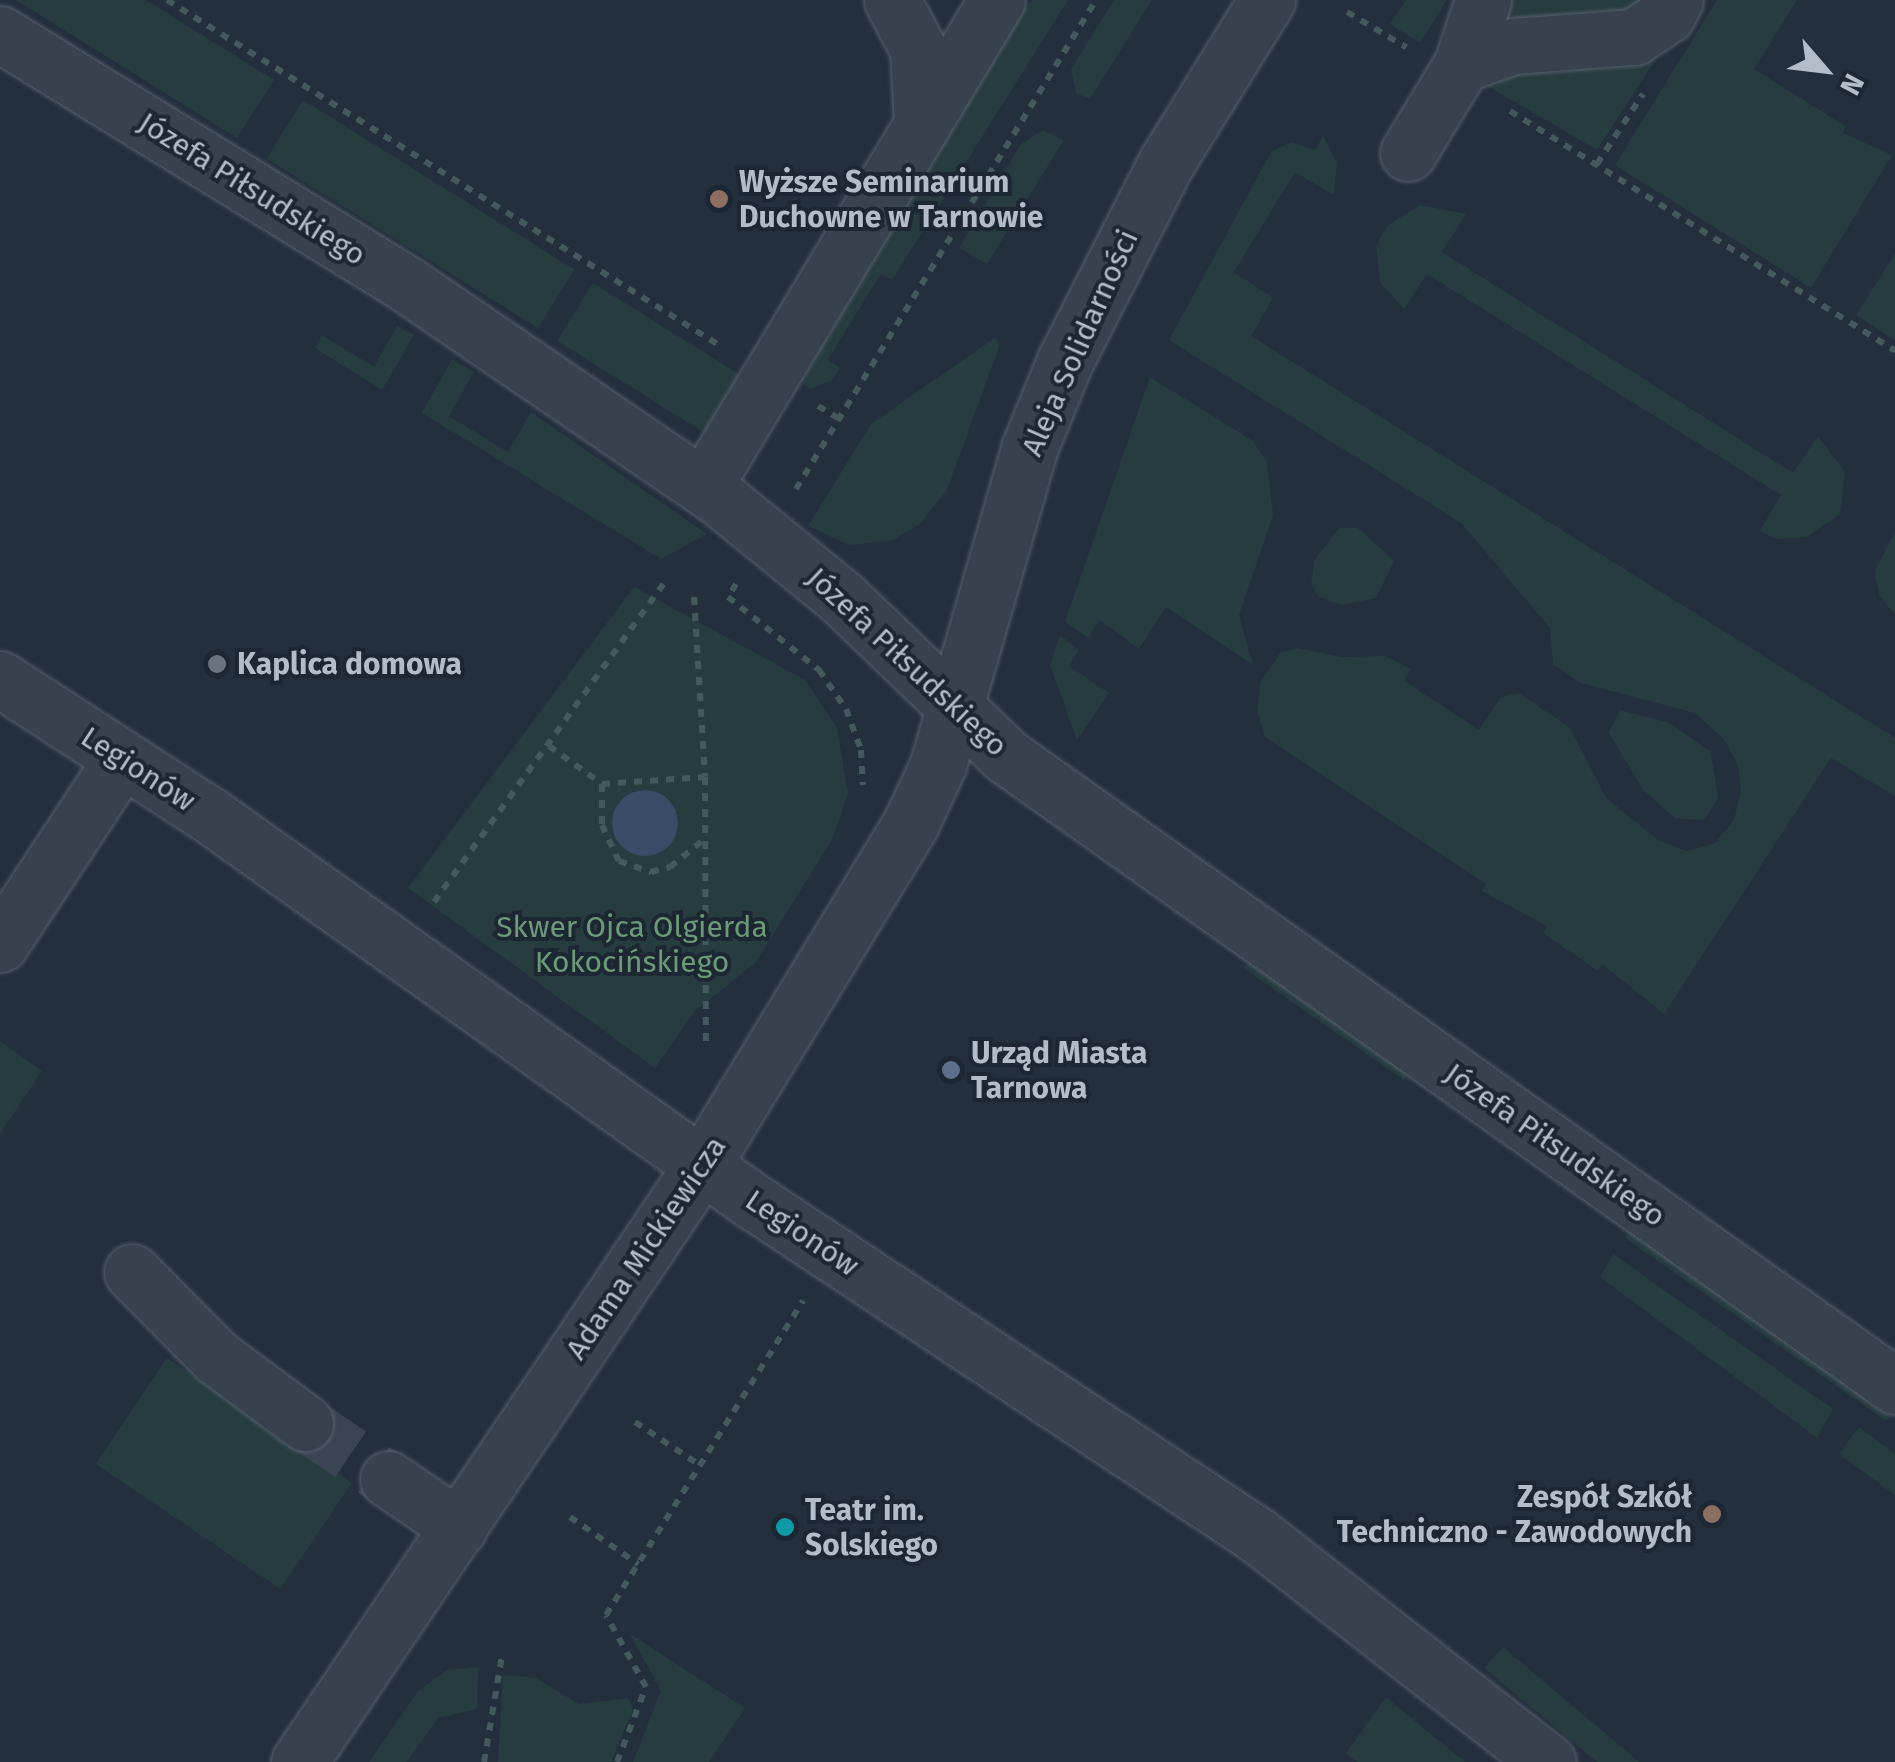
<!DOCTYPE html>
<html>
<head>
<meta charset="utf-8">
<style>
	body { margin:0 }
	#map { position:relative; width:1895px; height:1762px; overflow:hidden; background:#242f3e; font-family:"Fira Sans",sans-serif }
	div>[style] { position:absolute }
	.green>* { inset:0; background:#263c3f; transform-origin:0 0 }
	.water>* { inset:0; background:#394c67 }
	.round { border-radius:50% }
	.minor-tunnel>* { height:55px; margin-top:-27.5px; transform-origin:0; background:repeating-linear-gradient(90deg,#3a4453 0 55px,transparent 0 83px) }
	.path>* { height:6px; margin-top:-3px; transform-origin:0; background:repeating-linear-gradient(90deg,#44595c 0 8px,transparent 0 16px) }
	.roads { filter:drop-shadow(0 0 2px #565f6c) drop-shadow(0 0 2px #565f6c) }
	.minor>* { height:55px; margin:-27.5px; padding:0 27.5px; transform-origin:27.5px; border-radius:27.5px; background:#38414e }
	.dots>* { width:28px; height:28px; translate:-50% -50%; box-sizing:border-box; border:5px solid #1d2633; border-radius:50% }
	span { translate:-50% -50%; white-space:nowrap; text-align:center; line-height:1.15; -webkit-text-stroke:8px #1d2633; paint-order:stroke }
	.poi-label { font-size:30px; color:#b4bcc9; font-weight:700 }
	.left { translate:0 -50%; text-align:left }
	.right { translate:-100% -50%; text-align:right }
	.street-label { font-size:30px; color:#b4bcc9 }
	.park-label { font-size:30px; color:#6b9a76 }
	.north { position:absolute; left:1775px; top:20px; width:100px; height:100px; -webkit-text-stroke:8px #1d2633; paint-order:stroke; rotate:118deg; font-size:28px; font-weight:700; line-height:40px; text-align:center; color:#b4bcc9 }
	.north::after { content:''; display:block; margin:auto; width:35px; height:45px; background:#b4bcc9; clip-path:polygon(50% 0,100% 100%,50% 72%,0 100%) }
</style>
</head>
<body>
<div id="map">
	<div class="green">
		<div style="clip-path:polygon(16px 0,146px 0,274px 80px,237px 138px)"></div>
		<div style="clip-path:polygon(1033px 0,1068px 0,892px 280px,881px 274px,854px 317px,828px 360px,840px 368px,831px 381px,810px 389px,786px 373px,1015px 14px)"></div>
		<div style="clip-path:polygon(1114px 0,1152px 0,1090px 99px,1076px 93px,1071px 69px)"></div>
		<div style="clip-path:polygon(1406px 0,1447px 0,1420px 43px,1390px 24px)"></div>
		<div style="clip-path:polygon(1507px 0,1646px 0,1633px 10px,1523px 21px,1509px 14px)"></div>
		<div style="clip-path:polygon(1717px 0,1797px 0,1754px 69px,1845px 126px,1843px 133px,1892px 155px,1811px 288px,1615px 165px)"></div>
		<div style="clip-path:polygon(1668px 40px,1597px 150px,1484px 84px,1498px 70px)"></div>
		<div style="left:303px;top:100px;width:320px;height:69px;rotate:32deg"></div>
		<div style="clip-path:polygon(1043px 130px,1064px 140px,987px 264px,959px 248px,1021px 144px)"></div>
		<div style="clip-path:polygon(1323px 136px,1337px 163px,1334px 195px,1295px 172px,1234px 272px,1273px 298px,1251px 336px,1895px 738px,1895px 796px,1831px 758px,1664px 1014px,1602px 964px,1598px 971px,1543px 933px,1547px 926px,1482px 891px,1486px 884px,1265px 737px,1257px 711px,1261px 681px,1281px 652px,1298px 648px,1341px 657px,1385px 656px,1411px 669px,1404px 681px,1479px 730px,1501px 697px,1519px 693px,1570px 728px,1606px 798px,1658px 840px,1687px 851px,1714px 844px,1734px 820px,1741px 791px,1738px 765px,1724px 739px,1695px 713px,1581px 683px,1553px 664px,1550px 628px,1461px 523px,1169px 340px,1271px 152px,1291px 142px,1315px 150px)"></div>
		<div style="clip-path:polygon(1420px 205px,1466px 214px,1442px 252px,1793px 473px,1818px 436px,1845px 472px,1840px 514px,1807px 537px,1776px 539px,1760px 531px,1781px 495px,1427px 274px,1404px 309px,1380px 282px,1376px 246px,1387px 226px)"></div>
		<div style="clip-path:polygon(1895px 254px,1895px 340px,1856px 315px)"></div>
		<div style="left:593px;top:283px;width:179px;height:68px;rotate:32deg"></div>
		<div style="clip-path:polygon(397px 326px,414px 335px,382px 390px,315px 348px,322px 335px,374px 367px)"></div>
		<div style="clip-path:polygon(996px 337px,999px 347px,947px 490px,919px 525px,891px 541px,849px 545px,808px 526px,871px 424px)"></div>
		<div style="clip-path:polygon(452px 359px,474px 372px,449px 416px,508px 452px,531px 412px,707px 534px,661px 559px,422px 413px)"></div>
		<div style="clip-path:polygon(1150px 377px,1253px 441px,1267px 462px,1273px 515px,1239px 615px,1253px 665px,1166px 607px,1139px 649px,1100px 620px,1088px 638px,1065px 622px)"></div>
		<div style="clip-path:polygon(1339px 528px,1358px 528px,1394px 561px,1376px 598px,1341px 605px,1319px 597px,1311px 585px,1314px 561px)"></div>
		<div style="clip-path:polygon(1895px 531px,1895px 615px,1879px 595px,1875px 571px)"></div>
		<div style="clip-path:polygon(evenodd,634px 587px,805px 680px,837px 728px,848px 793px,833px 838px,756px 962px,694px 1012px,655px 1068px,408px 888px,634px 587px,642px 790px,677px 813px,675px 836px,650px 855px,622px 846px,616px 808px,642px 790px)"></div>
		<div style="clip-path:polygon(1060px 635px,1079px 650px,1069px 666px,1109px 693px,1077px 740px,1050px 665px)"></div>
		<div style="clip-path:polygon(1620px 710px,1670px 723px,1711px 752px,1718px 798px,1704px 820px,1675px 818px,1643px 790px,1609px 733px)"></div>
		<div style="left:1253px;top:954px;width:196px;height:17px;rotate:35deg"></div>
		<div style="clip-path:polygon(0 1041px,42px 1071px,0 1134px)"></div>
		<div style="left:1634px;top:1225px;width:319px;height:16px;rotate:35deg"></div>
		<div style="clip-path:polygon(1613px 1254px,1833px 1409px,1817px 1438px,1600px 1277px)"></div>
		<div style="left:167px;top:1358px;width:223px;height:128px;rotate:34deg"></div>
		<div style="clip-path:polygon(1859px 1427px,1895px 1454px,1895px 1495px,1839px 1454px)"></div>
		<div style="clip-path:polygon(630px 1634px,745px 1708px,709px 1762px,633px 1762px,661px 1691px)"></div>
		<div style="clip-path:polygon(1503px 1647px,1632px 1756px,1639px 1762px,1597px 1762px,1484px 1668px)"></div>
		<div style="clip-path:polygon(478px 1667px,477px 1709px,438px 1718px,407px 1762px,369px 1762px,418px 1691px,447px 1670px)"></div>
		<div style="clip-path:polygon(503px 1675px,536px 1678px,579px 1704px,629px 1698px,633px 1710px,611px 1762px,498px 1762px)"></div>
		<div style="clip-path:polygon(1386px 1697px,1465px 1762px,1357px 1762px,1346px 1753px)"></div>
	</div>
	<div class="water">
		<div class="round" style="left:612px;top:790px;width:66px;height:66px"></div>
	</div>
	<div class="minor-tunnel">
		<div style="left:305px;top:1423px;width:100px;rotate:34deg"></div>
	</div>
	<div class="path">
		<div style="left:167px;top:0;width:655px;rotate:32.01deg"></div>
		<div style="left:1347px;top:12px;width:69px;rotate:30.7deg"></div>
		<div style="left:1510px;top:111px;width:454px;rotate:31.9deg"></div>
		<div style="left:1597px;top:164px;width:84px;rotate:-56.7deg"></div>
		<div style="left:818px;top:406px;width:23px;rotate:31deg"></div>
		<div style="left:796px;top:489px;width:574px;rotate:-58.47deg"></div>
		<div style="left:736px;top:584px;width:15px;rotate:122deg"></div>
		<div style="left:728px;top:597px;width:117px;rotate:38.7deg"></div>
		<div style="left:819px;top:670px;width:47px;rotate:55.3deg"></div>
		<div style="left:846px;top:709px;width:44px;rotate:69.9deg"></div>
		<div style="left:861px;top:750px;width:35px;rotate:87deg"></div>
		<div style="left:694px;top:597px;width:180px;rotate:86.5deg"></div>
		<div style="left:705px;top:777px;width:268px;rotate:89.8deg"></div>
		<div style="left:549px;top:746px;width:65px;rotate:35.6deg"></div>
		<div style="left:602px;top:784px;width:103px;rotate:-3.9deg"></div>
		<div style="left:602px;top:784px;width:41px;rotate:90deg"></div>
		<div style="left:602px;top:825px;width:40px;rotate:65deg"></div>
		<div style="left:619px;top:861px;width:34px;rotate:19deg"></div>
		<div style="left:651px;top:872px;width:20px;rotate:-15deg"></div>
		<div style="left:670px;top:867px;width:48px;rotate:-39deg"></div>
		<div style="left:434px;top:902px;width:398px;rotate:-54.2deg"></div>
		<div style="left:635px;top:1422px;width:79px;rotate:33.7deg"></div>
		<div style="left:570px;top:1517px;width:83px;rotate:34.7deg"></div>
		<div style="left:484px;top:1762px;width:108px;rotate:-80.4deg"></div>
		<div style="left:617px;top:1762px;width:80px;rotate:-68.9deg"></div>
		<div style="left:646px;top:1687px;width:82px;rotate:-119.1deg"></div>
		<div style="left:606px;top:1615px;width:371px;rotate:-57.9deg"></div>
	</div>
	<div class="roads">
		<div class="minor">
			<div style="left:892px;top:0;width:55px;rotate:62deg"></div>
			<div style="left:918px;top:49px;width:76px;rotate:87deg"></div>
			<div style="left:0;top:34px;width:480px;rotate:31.6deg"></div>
			<div style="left:409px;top:286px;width:373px;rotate:34.3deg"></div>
			<div style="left:717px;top:496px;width:161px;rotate:39.2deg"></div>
			<div style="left:842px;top:598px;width:228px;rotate:43.9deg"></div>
			<div style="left:1006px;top:756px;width:1090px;rotate:35.32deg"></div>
			<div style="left:1462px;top:64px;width:54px;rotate:-19.4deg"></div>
			<div style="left:1513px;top:46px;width:121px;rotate:-4.3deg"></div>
			<div style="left:1634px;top:37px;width:40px;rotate:-34deg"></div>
			<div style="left:1667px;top:15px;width:17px;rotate:-62deg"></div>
			<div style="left:1408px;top:153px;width:104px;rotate:-58.8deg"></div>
			<div style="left:1462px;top:64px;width:67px;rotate:-71.8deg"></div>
			<div style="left:704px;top:486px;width:567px;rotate:-58.92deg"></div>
			<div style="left:0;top:679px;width:252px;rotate:33deg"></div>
			<div style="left:211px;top:816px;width:663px;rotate:35.42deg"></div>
			<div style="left:751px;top:1200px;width:607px;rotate:33.51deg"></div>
			<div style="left:1257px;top:1535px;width:369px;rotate:38deg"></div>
			<div style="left:0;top:944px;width:222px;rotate:-56.6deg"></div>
			<div style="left:132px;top:1272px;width:120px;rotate:45.3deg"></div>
			<div style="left:216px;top:1357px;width:111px;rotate:36.6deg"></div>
			<div style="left:388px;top:1479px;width:86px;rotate:34.1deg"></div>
			<div style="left:299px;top:1762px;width:722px;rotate:-55.96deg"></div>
			<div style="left:703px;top:1164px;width:397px;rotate:-58.6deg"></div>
			<div style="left:910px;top:825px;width:66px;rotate:-65deg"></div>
			<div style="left:938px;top:765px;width:329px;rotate:-73.9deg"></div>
			<div style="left:1029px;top:449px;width:95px;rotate:-67.8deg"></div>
			<div style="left:1065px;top:361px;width:222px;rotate:-63deg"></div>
			<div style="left:1166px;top:163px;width:192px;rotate:-58.2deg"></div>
		</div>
	</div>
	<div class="dots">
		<div style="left:719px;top:199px;background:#8d6e63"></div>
		<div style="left:217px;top:664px;background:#6b7280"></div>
		<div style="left:951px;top:1070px;background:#5c6f8a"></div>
		<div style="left:1712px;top:1514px;background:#8d6e63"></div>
		<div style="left:785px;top:1527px;background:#0f9aa8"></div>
	</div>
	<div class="poi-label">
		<span class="left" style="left:739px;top:199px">Wyższe Seminarium<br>Duchowne w Tarnowie</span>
		<span class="left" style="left:237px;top:664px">Kaplica domowa</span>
		<span class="left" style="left:971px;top:1070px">Urząd Miasta<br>Tarnowa</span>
		<span class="right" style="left:1692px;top:1514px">Zespół Szkół<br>Techniczno - Zawodowych</span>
		<span class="left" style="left:805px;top:1527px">Teatr im.<br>Solskiego</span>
	</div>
	<div class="street-label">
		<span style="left:252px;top:189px;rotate:32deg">Józefa Piłsudskiego</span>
		<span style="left:1080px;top:343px;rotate:-66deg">Aleja Solidarności</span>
		<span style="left:907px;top:662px;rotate:43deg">Józefa Piłsudskiego</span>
		<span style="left:138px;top:769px;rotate:33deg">Legionów</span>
		<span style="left:1555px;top:1145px;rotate:35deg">Józefa Piłsudskiego</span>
		<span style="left:802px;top:1233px;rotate:34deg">Legionów</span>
		<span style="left:646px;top:1248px;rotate:-56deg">Adama Mickiewicza</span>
	</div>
	<div class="park-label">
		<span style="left:632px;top:944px">Skwer Ojca Olgierda<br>Kokocińskiego</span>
	</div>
	<div class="north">N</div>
</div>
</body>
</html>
